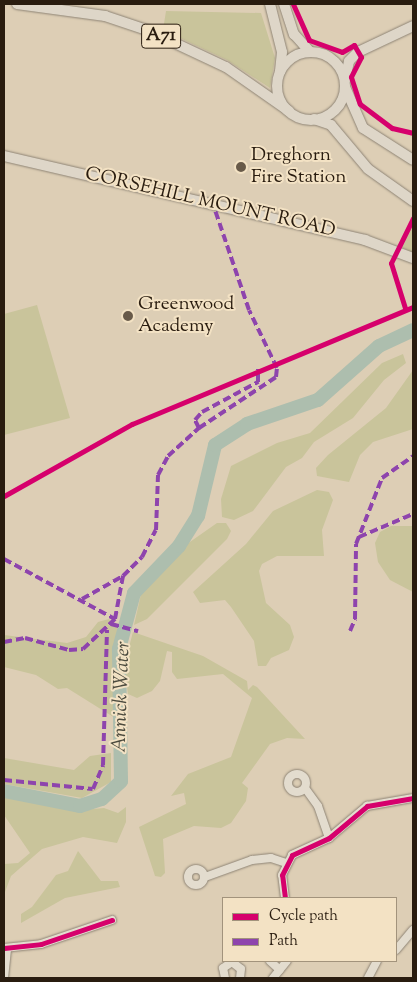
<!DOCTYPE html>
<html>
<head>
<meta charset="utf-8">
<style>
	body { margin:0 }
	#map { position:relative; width:417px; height:982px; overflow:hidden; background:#ddceb5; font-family:"Sorts Mill Goudy",serif }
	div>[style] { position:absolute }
	.green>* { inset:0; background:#c9c49b }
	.river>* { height:14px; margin:-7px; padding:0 7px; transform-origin:7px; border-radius:7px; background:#adbeae }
	.roads { filter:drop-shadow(0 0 1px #8e8475) drop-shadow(0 0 1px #8e8475) }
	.minor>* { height:8px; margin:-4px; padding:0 4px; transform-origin:4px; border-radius:4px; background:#e3dcce }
	.minor>.ring { margin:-4px; padding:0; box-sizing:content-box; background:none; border:8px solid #e3dcce; border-radius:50% }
	.major>* { height:10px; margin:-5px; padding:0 5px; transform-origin:5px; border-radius:5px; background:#ded6c8 }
	.major>.ring { margin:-5px; padding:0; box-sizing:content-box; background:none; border:10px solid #ded6c8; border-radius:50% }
	.quiet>* { height:4px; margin-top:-2px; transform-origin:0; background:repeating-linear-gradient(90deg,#8e44ad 0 8px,transparent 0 12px) }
	.cycleway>* { height:5px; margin:-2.5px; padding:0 2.5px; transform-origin:2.5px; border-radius:2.5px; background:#d6006c }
	.dots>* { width:14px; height:14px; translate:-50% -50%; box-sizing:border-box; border:2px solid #f3e2c4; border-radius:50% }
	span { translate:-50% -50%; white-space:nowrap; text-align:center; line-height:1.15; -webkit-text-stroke:4px #f3e2c4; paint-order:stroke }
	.shield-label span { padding:1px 4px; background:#f3e2c4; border:1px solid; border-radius:4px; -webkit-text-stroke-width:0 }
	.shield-label { font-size:18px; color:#291c0f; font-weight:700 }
	.poi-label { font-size:19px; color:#291c0f }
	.left { translate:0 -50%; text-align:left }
	.street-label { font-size:19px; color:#291c0f }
	.water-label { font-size:20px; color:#4b4a3e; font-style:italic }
	.frame { position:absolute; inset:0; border:5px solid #291c0f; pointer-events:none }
	.legend { position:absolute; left:222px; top:897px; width:175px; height:65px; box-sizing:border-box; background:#f3e2c4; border:1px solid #a2937c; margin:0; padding:6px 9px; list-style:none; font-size:15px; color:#291c0f }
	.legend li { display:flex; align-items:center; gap:10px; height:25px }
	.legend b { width:25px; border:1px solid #a2937c }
</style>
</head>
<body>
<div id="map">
	<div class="green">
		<div style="clip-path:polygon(166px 11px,261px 13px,275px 58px,270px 88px,227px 60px,163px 30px)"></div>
		<div style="clip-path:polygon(413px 224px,413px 253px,401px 247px)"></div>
		<div style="clip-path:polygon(37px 305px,70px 418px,4px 435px,4px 314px)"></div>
		<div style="clip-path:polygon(403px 354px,406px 363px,384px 380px,353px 418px,314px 442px,302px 458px,286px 467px,253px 511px,234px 520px,222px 517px,221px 499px,231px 466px,277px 443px,310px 433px,382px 363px)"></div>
		<div style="clip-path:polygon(413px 370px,413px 429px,373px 442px,360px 455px,349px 482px,317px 476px,316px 468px,328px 455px,386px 408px)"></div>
		<div style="clip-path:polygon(317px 490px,329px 492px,333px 500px,322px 530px,324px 556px,277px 556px,262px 564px,259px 571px,266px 603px,290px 625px,294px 637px,289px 650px,271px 658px,266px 666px,258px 666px,254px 641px,231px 607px,225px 600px,200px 603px,193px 592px,246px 544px,273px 511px)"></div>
		<div style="clip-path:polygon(217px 523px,226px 523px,231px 531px,227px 539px,147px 619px,134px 625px,141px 594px,187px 544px)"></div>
		<div style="clip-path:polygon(391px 526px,413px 526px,413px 592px,390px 580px,378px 562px,375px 543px,380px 532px)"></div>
		<div style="clip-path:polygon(109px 619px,117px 628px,115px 718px,67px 688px,58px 689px,36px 675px,4px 667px,4px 635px,67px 643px,86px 637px,98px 622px)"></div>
		<div style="clip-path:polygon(133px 632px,203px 656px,247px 681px,248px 690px,253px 685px,257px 687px,305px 739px,287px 738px,270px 744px,242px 783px,248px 788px,246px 801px,231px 823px,221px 828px,194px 826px,163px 839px,165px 873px,161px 877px,155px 876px,139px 827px,186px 804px,184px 793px,171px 796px,188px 774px,231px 757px,252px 698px,223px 674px,177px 679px,172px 672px,172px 652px,167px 651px,160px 681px,152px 691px,137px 698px,128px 694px,124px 666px)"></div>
		<div style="clip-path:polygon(111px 753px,111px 782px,82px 798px,4px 784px,4px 758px,74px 770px,90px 756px)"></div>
		<div style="clip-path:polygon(4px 797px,82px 810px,104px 808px,118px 813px,126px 807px,126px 822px,117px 843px,83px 837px,42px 849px,11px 876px,5px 892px,4px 864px,18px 863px,30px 853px,4px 815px)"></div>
		<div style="clip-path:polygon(78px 851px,101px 881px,118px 881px,120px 887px,65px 898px,21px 923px,21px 914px,32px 907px,56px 875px,68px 871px)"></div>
	</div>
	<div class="river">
		<div style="left:4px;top:791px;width:77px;rotate:11.2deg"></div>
		<div style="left:80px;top:806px;width:23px;rotate:-18deg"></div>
		<div style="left:102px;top:799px;width:26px;rotate:-43deg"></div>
		<div style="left:121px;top:781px;width:132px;rotate:-90.9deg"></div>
		<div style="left:119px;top:649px;width:58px;rotate:-75deg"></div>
		<div style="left:134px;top:593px;width:65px;rotate:-46.2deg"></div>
		<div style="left:179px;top:546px;width:36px;rotate:-58deg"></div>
		<div style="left:198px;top:516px;width:73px;rotate:-76.5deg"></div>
		<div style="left:215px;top:445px;width:38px;rotate:-33deg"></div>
		<div style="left:247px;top:424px;width:75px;rotate:-18.7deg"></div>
		<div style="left:318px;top:400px;width:81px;rotate:-41.5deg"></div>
		<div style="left:379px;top:346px;width:38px;rotate:-25deg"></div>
	</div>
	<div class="roads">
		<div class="minor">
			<div class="ring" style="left:288px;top:774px;width:10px;height:10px"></div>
			<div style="left:305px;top:788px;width:22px;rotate:54deg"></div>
			<div style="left:318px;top:806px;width:34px;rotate:71deg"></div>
			<div class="ring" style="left:188px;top:869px;width:8px;height:8px"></div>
			<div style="left:205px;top:877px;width:50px;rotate:-19.9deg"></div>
			<div style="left:252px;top:860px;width:19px;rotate:-6deg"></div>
			<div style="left:271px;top:858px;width:16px;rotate:18deg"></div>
			<div style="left:285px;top:898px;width:23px;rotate:-97deg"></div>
			<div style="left:282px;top:875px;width:22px;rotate:-63deg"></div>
			<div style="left:292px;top:855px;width:41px;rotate:-24.7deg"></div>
			<div style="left:329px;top:838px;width:50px;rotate:-40.1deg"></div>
			<div style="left:367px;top:806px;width:47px;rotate:-9.9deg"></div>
			<div style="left:4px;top:948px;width:37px;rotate:-6deg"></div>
			<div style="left:41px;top:944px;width:75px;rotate:-18.7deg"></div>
			<div style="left:396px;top:950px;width:26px;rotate:-50deg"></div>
			<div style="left:270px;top:961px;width:13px;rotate:42deg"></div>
			<div style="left:4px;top:978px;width:30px;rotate:-84deg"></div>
			<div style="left:225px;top:978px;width:10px;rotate:-101deg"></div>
			<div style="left:223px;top:968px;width:11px;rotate:-34deg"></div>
			<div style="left:232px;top:962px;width:11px;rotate:38deg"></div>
			<div style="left:241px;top:969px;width:9px;rotate:96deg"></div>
			<div style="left:273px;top:978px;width:22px;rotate:-51deg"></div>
			<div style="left:368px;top:978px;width:19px;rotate:-62deg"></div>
		</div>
		<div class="major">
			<div style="left:17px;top:4px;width:89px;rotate:7.8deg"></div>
			<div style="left:105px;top:16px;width:44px;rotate:18.4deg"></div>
			<div style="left:147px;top:30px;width:87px;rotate:25.1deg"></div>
			<div style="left:226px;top:67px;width:77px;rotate:34.9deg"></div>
			<div style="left:270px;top:4px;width:49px;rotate:76deg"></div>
			<div style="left:282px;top:52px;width:20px;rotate:96deg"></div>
			<div style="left:284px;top:4px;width:32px;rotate:72deg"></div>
			<div style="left:294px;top:34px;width:24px;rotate:48deg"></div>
			<div class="ring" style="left:277px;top:52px;width:58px;height:58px"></div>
			<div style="left:345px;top:80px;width:19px;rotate:-78deg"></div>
			<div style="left:349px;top:61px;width:13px;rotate:-45deg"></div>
			<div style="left:358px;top:52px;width:61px;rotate:-25.3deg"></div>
			<div style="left:345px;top:87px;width:45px;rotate:66.3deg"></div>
			<div style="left:363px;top:128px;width:59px;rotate:32.6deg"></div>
			<div style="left:314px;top:119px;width:18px;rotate:19deg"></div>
			<div style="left:331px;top:125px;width:57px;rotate:49.9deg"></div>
			<div style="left:368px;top:169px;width:55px;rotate:35.4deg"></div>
			<div style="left:4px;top:156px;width:371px;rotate:13.1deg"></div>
			<div style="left:365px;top:240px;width:51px;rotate:20.6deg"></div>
		</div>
	</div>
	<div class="quiet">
		<div style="left:199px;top:428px;width:9px;rotate:-117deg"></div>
		<div style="left:195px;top:420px;width:11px;rotate:-49deg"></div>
		<div style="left:202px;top:412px;width:64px;rotate:-28.2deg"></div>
		<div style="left:258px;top:382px;width:13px;rotate:-90deg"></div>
		<div style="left:359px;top:537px;width:59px;rotate:-23.1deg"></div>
		<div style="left:4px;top:559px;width:126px;rotate:28.4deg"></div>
		<div style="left:82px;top:599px;width:47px;rotate:-29.3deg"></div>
		<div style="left:123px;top:576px;width:27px;rotate:-45deg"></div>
		<div style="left:142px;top:557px;width:30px;rotate:-63deg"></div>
		<div style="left:156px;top:530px;width:55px;rotate:-87.9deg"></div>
		<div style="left:158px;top:475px;width:21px;rotate:-62deg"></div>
		<div style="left:168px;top:456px;width:42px;rotate:-42.1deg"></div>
		<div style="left:199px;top:428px;width:92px;rotate:-33.5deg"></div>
		<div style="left:276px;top:377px;width:9px;rotate:-84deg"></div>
		<div style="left:277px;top:368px;width:64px;rotate:-115.8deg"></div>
		<div style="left:249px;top:310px;width:112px;rotate:-108.8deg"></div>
		<div style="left:111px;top:624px;width:28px;rotate:15deg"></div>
		<div style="left:350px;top:631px;width:13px;rotate:-67deg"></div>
		<div style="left:355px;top:619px;width:75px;rotate:-89.2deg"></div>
		<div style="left:356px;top:544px;width:71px;rotate:-68.5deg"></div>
		<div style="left:382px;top:478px;width:38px;rotate:-35deg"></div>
		<div style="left:4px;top:642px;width:21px;rotate:-11deg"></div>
		<div style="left:25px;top:638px;width:46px;rotate:15.3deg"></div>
		<div style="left:69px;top:650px;width:14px;rotate:-4deg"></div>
		<div style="left:83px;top:649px;width:44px;rotate:-43.2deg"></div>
		<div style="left:115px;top:619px;width:44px;rotate:-79.5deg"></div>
		<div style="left:4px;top:780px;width:89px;rotate:5.8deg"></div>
		<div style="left:93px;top:789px;width:26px;rotate:-67deg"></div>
		<div style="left:103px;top:765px;width:135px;rotate:-88.3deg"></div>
	</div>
	<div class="cycleway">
		<div style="left:293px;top:4px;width:39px;rotate:66deg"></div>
		<div style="left:309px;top:40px;width:35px;rotate:20deg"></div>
		<div style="left:342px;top:52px;width:14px;rotate:-30deg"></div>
		<div style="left:354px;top:45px;width:14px;rotate:60deg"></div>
		<div style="left:361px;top:57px;width:22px;rotate:117deg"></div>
		<div style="left:351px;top:77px;width:28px;rotate:72deg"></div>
		<div style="left:360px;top:104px;width:40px;rotate:37deg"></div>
		<div style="left:392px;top:128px;width:22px;rotate:13deg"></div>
		<div style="left:405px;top:308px;width:47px;rotate:-107.3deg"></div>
		<div style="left:391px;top:263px;width:50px;rotate:-63.9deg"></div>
		<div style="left:4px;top:496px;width:147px;rotate:-29.4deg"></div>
		<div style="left:132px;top:424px;width:304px;rotate:-22.6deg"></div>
		<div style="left:285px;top:898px;width:23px;rotate:-97deg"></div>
		<div style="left:282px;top:875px;width:22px;rotate:-63deg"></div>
		<div style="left:292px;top:855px;width:41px;rotate:-24.7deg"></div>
		<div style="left:329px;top:838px;width:50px;rotate:-40.1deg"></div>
		<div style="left:367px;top:806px;width:47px;rotate:-9.9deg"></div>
		<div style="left:4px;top:948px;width:37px;rotate:-6deg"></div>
		<div style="left:41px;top:944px;width:75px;rotate:-18.7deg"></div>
	</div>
	<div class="dots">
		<div style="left:241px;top:167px;background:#685a49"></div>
		<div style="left:128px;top:316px;background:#685a49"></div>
	</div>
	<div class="shield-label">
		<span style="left:161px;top:36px">A71</span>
	</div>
	<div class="poi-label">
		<span class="left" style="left:251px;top:167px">Dreghorn<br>Fire Station</span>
		<span class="left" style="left:138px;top:316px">Greenwood<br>Academy</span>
	</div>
	<div class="street-label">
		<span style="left:210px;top:203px;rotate:13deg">CORSEHILL MOUNT ROAD</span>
	</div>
	<div class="water-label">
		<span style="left:122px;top:697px;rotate:-88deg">Annick Water</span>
	</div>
	<div class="frame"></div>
	<ul class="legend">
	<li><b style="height:6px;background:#d6006c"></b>Cycle path</li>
	<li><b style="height:6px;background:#8e44ad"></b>Path</li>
	</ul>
</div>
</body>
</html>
